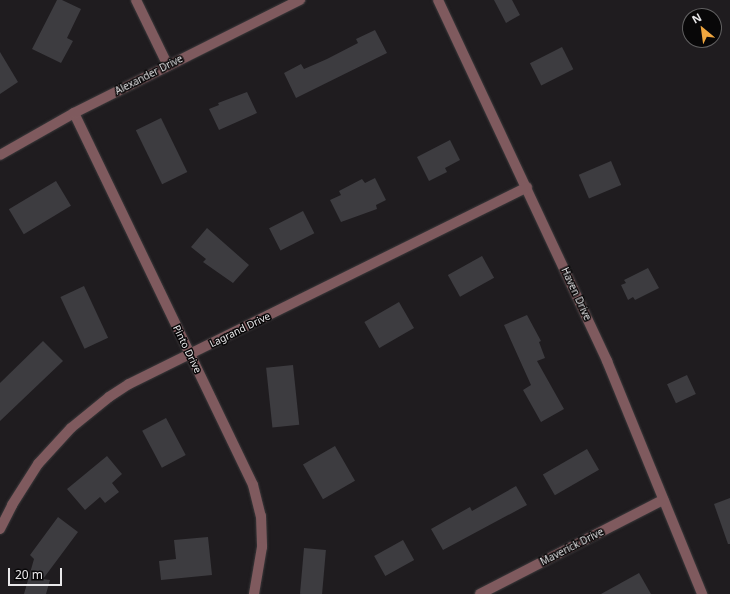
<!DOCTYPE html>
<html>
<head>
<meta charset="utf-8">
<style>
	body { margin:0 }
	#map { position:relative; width:730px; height:594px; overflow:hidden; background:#1f1c1f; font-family:"Noto Sans",sans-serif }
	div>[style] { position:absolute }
	.building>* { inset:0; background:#3d3c40; transform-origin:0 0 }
	.roads { filter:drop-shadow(0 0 1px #3b393b) drop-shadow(0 0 1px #3b393b) }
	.minor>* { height:10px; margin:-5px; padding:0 5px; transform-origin:5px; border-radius:5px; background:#7f5a5e }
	span { translate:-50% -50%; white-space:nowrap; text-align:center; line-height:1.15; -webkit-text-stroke:3px #080708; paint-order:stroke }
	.street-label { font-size:10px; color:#e9e8ea }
	.north { position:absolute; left:682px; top:8px; width:40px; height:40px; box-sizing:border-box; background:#080708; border:1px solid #626162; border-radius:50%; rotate:331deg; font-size:11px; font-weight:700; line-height:16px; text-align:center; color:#e9e8ea }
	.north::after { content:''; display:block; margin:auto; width:14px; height:18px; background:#f0a63f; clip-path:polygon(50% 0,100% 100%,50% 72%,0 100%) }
	.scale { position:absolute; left:8px; top:568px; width:54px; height:18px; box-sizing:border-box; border:2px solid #e9e8ea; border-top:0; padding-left:5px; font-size:12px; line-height:14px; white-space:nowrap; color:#e9e8ea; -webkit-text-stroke:3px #080708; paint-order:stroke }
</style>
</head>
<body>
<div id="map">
	<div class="building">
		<div style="clip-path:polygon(57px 0,62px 0,81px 9px,67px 38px,73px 41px,61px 63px,32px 49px)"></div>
		<div style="clip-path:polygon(494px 0,512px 0,520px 15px,506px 23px)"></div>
		<div style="clip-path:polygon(375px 30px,387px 53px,296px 98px,284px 73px,301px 64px,304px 69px,327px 59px,358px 43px,356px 39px)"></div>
		<div style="left:562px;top:47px;width:25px;height:36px;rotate:63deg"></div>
		<div style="clip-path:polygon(0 52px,18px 82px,0 94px)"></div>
		<div style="clip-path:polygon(247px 92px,257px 113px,219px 130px,209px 109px,219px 105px,218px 103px)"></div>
		<div style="left:161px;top:118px;width:60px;height:28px;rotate:64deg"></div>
		<div style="clip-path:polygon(450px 140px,460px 160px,445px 168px,447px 172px,429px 181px,417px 157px)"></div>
		<div style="left:611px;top:161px;width:26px;height:35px;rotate:67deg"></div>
		<div style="clip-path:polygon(375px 178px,386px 200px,376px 205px,377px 209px,341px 222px,330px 200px,341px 195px,339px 191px,362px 179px,365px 183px)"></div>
		<div style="left:56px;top:181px;width:29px;height:55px;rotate:59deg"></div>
		<div style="left:303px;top:211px;width:25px;height:38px;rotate:63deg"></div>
		<div style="clip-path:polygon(207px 228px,249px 265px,233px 283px,203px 262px,206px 259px,191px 247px)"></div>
		<div style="left:482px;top:256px;width:25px;height:39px;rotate:61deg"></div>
		<div style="clip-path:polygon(648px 268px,659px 288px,635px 300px,633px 297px,628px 300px,621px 285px,626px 283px,624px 280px)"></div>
		<div style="left:84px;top:286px;width:57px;height:26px;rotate:65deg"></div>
		<div style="left:399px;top:302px;width:30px;height:40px;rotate:60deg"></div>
		<div style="clip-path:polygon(527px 315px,541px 341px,539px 342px,545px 358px,537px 361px,564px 409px,541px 422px,523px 390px,531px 385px,504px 325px)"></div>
		<div style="clip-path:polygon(43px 341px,63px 361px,0 421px,0 383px)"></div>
		<div style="left:293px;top:365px;width:60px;height:27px;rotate:84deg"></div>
		<div style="left:687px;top:375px;width:21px;height:22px;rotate:65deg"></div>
		<div style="left:166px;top:418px;width:42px;height:27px;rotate:62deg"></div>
		<div style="left:335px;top:446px;width:40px;height:37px;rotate:60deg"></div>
		<div style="left:587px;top:449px;width:24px;height:51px;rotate:60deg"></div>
		<div style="clip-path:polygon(107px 456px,122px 474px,112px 483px,119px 492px,105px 503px,100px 497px,85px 510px,67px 489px)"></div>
		<div style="clip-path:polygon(516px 486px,527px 505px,443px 550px,431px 529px,470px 507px,472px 511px)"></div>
		<div style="clip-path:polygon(730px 498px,730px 544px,728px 544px,714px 504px)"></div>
		<div style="clip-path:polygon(58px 517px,78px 532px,43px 579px,50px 580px,46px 594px,24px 594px,34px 559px,30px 555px)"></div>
		<div style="clip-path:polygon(208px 537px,212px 575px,161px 580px,159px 561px,176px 559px,174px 540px)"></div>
		<div style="left:403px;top:540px;width:23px;height:33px;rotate:61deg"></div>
		<div style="left:304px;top:548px;width:22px;height:46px;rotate:5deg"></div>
		<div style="clip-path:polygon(639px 573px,651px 594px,601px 594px)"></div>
	</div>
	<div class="roads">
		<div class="minor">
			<div style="left:136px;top:0;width:73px;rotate:64.1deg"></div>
			<div style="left:438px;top:0;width:399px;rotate:64.9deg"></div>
			<div style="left:607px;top:361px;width:252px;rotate:67.8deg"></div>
			<div style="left:74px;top:113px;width:413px;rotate:64.3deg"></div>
			<div style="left:253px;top:485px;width:32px;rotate:76deg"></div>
			<div style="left:261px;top:516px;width:31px;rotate:88deg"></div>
			<div style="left:262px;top:547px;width:48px;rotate:99.7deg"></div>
			<div style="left:0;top:155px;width:85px;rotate:-29.6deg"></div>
			<div style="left:74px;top:113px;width:253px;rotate:-26.6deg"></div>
			<div style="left:0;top:529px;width:27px;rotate:-63deg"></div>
			<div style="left:12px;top:505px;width:49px;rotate:-57.6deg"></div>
			<div style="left:38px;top:464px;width:49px;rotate:-47.5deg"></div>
			<div style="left:71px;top:428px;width:49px;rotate:-39.2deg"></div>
			<div style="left:109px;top:397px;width:24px;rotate:-33deg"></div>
			<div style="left:129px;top:384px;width:444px;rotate:-26.3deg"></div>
			<div style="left:480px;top:594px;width:206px;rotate:-27.2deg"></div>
		</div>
	</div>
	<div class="street-label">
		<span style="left:149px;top:75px;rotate:-27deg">Alexander Drive</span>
		<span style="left:576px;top:294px;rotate:65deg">Haven Drive</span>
		<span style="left:240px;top:330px;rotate:-26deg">Lagrand Drive</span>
		<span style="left:187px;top:349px;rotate:64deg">Pinto Drive</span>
		<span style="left:572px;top:547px;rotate:-27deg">Maverick Drive</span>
	</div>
	<div class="north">N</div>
	<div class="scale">20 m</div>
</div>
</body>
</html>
